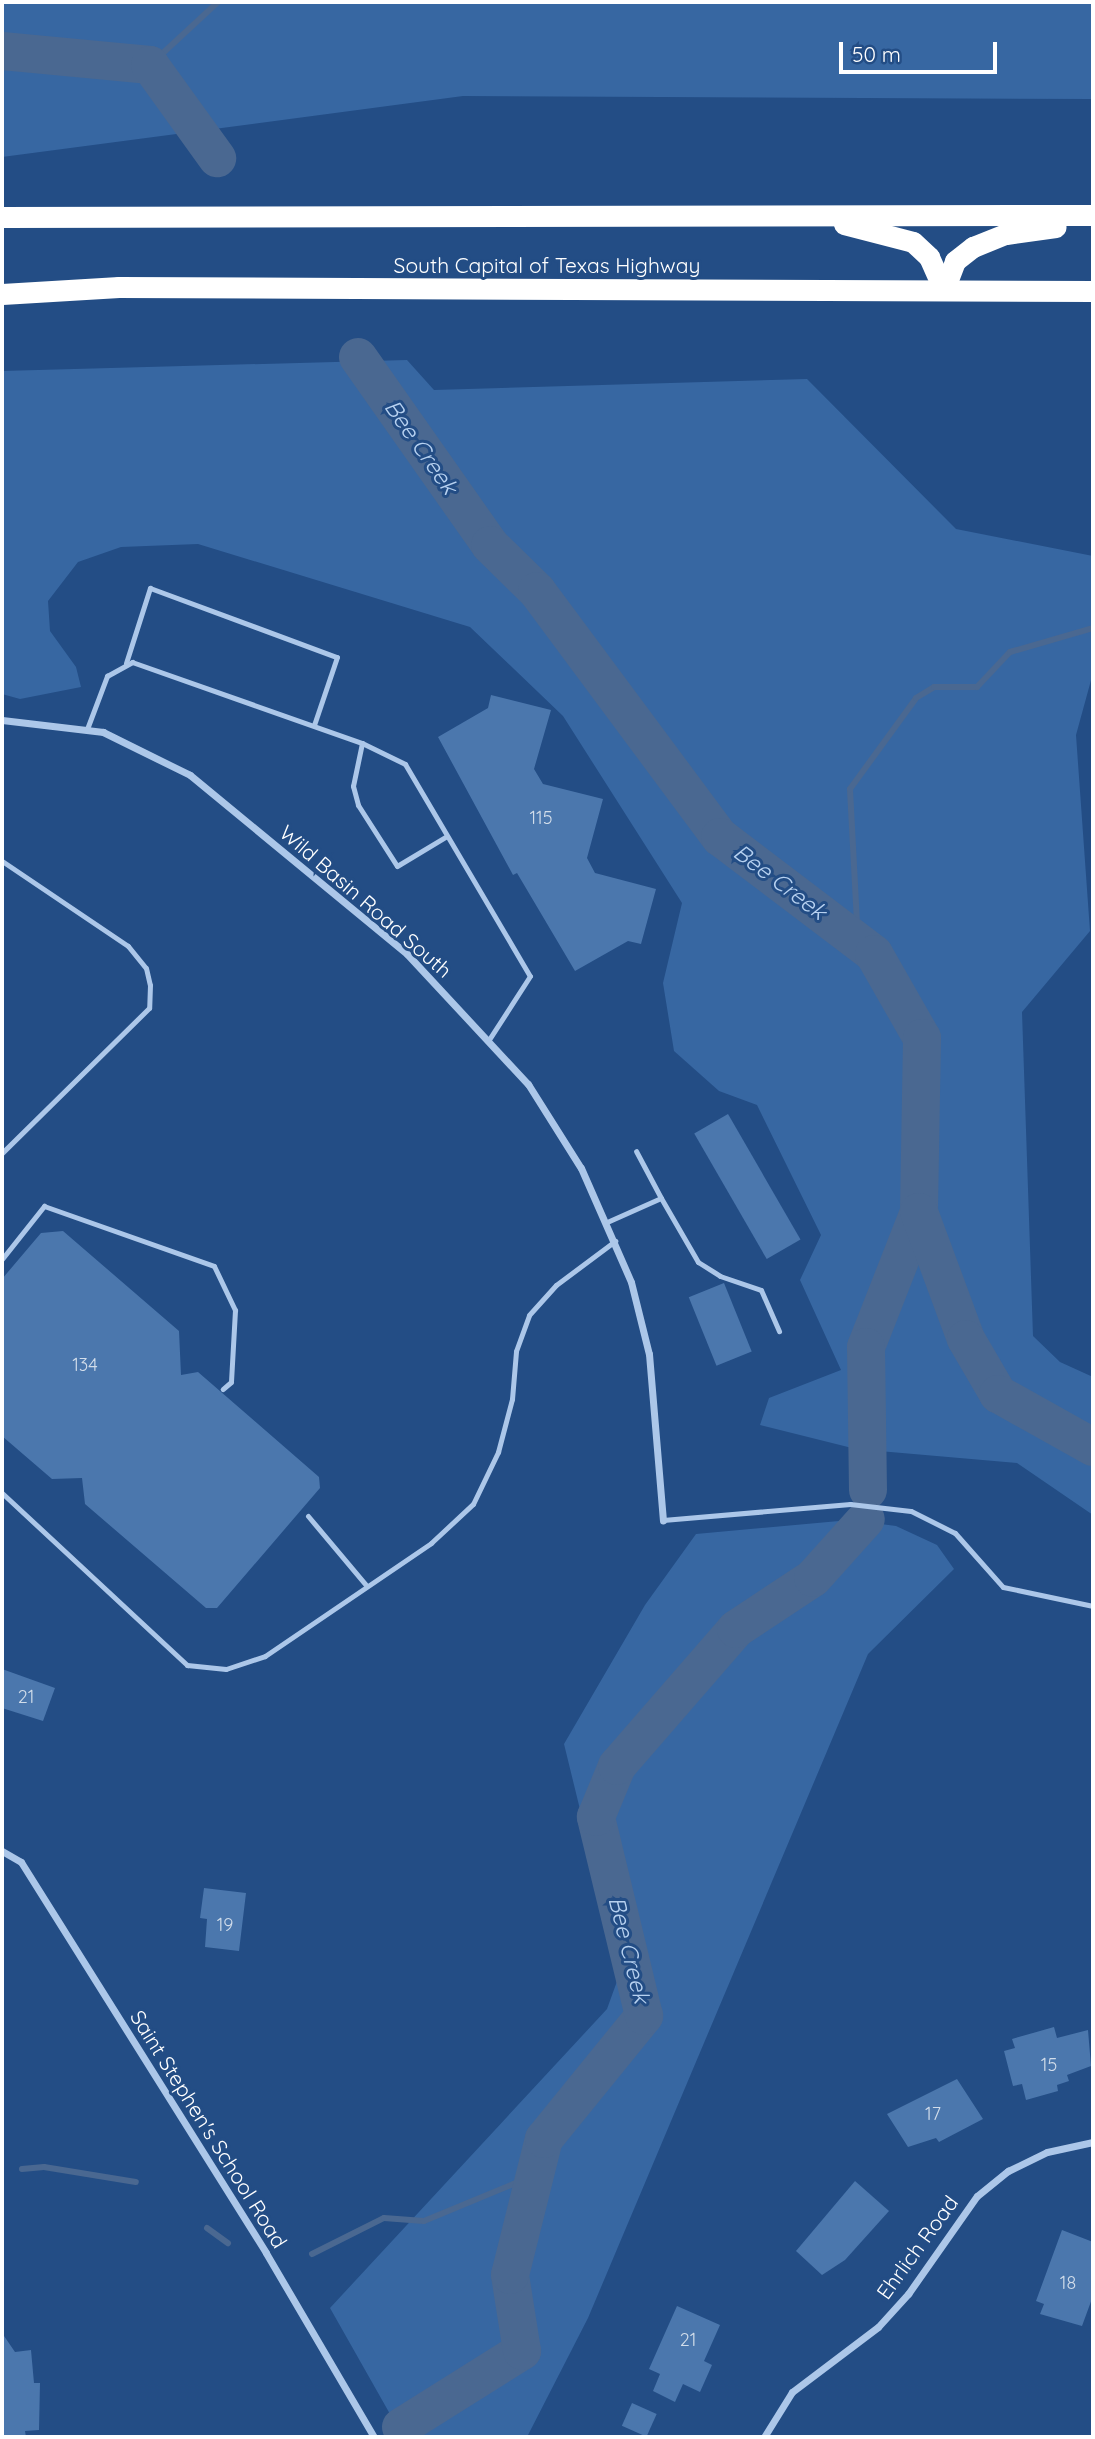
<!DOCTYPE html>
<html>
<head>
<meta charset="utf-8">
<style>
	body { margin:0 }
	#map { position:relative; width:1095px; height:2439px; overflow:hidden; background:#234d85; font-family:Quicksand,sans-serif }
	div>[style] { position:absolute }
	.green>* { inset:0; background:#3767a2 }
	.stream>* { height:6px; margin:-3px; padding:0 3px; transform-origin:3px; border-radius:3px; background:#4a6891 }
	.river>* { height:38px; margin:-19px; padding:0 19px; transform-origin:19px; border-radius:19px; background:#4a6891 }
	.building>* { inset:0; background:#4b77ad; transform-origin:0 0 }
	.lane>* { height:5px; margin:-2.5px; padding:0 2.5px; transform-origin:2.5px; border-radius:2.5px; background:#acc7e9 }
	.street>* { height:7px; margin:-3.5px; padding:0 3.5px; transform-origin:3.5px; border-radius:3.5px; background:#acc7e9 }
	.highway>* { height:21px; margin:-10.5px; padding:0 10.5px; transform-origin:10.5px; border-radius:10.5px; background:#fff }
	span { translate:-50% -50%; white-space:nowrap; text-align:center; line-height:1.15; -webkit-text-stroke:6px #234d85; paint-order:stroke }
	.number-label { font-size:18px; color:#d2ddea }
	.number-label span { -webkit-text-stroke-width:0 }
	.street-label { font-size:21px; color:#fff }
	.water-label { font-size:23px; color:#b7d1f0; font-style:italic }
	.frame { position:absolute; inset:0; border:4px solid #fff; pointer-events:none }
	.scale { position:absolute; left:839px; top:42px; width:158px; height:32px; box-sizing:border-box; border:4px solid #fff; border-top:0; padding-left:9px; font-size:21px; line-height:24px; white-space:nowrap; color:#fff; -webkit-text-stroke:5px #234d85; paint-order:stroke }
</style>
</head>
<body>
<div id="map">
	<div class="green">
		<div style="clip-path:polygon(2px 2px,1093px 2px,1093px 99px,463px 96px,2px 157px)"></div>
		<div style="clip-path:polygon(407px 360px,434px 390px,807px 379px,956px 529px,1093px 556px,1093px 673px,1076px 735px,1090px 931px,1022px 1012px,1033px 1336px,1060px 1362px,1093px 1377px,1093px 1515px,1017px 1463px,856px 1449px,760px 1425px,769px 1398px,841px 1370px,800px 1280px,821px 1235px,757px 1105px,719px 1091px,674px 1051px,663px 983px,682px 903px,563px 716px,470px 627px,198px 544px,121px 547px,78px 562px,48px 601px,50px 631px,76px 667px,81px 687px,20px 699px,2px 694px,2px 371px)"></div>
		<div style="clip-path:polygon(850px 1520px,896px 1526px,937px 1545px,954px 1569px,868px 1654px,588px 2318px,527px 2437px,403px 2437px,330px 2308px,607px 2009px,620px 1973px,564px 1744px,645px 1605px,696px 1534px)"></div>
	</div>
	<div class="stream">
		<div style="left:150px;top:65px;width:93px;rotate:-42.8deg"></div>
		<div style="left:858px;top:942px;width:153px;rotate:-93deg"></div>
		<div style="left:850px;top:789px;width:112px;rotate:-54deg"></div>
		<div style="left:916px;top:698px;width:21px;rotate:-31deg"></div>
		<div style="left:934px;top:687px;width:43px"></div>
		<div style="left:977px;top:687px;width:48px;rotate:-46.7deg"></div>
		<div style="left:1010px;top:652px;width:86px;rotate:-16.1deg"></div>
		<div style="left:22px;top:2169px;width:22px;rotate:-5deg"></div>
		<div style="left:44px;top:2167px;width:93px;rotate:9.3deg"></div>
		<div style="left:207px;top:2228px;width:26px;rotate:36deg"></div>
		<div style="left:312px;top:2254px;width:80px;rotate:-26.6deg"></div>
		<div style="left:384px;top:2218px;width:40px;rotate:4.3deg"></div>
		<div style="left:424px;top:2221px;width:120px;rotate:-22.5deg"></div>
	</div>
	<div class="river">
		<div style="left:2px;top:51px;width:149px;rotate:5.4deg"></div>
		<div style="left:150px;top:65px;width:115px;rotate:54.2deg"></div>
		<div style="left:358px;top:357px;width:230px;rotate:54.9deg"></div>
		<div style="left:490px;top:545px;width:66px;rotate:44.4deg"></div>
		<div style="left:537px;top:591px;width:307px;rotate:53.4deg"></div>
		<div style="left:720px;top:837px;width:193px;rotate:37.2deg"></div>
		<div style="left:874px;top:954px;width:97px;rotate:60.3deg"></div>
		<div style="left:922px;top:1038px;width:174px;rotate:91deg"></div>
		<div style="left:919px;top:1212px;width:145px;rotate:111.4deg"></div>
		<div style="left:866px;top:1347px;width:143px;rotate:89.2deg"></div>
		<div style="left:919px;top:1212px;width:135px;rotate:69.7deg"></div>
		<div style="left:966px;top:1339px;width:64px;rotate:59.8deg"></div>
		<div style="left:998px;top:1394px;width:109px;rotate:29.2deg"></div>
		<div style="left:401px;top:2427px;width:143px;rotate:-32.1deg"></div>
		<div style="left:522px;top:2351px;width:77px;rotate:-99deg"></div>
		<div style="left:510px;top:2275px;width:140px;rotate:-76deg"></div>
		<div style="left:544px;top:2139px;width:159px;rotate:-50.9deg"></div>
		<div style="left:644px;top:2016px;width:205px;rotate:-103.6deg"></div>
		<div style="left:596px;top:1817px;width:55px;rotate:-67.6deg"></div>
		<div style="left:617px;top:1766px;width:181px;rotate:-49deg"></div>
		<div style="left:736px;top:1629px;width:92px;rotate:-33.5deg"></div>
		<div style="left:813px;top:1578px;width:79px;rotate:-48.1deg"></div>
	</div>
	<div class="building">
		<div style="clip-path:polygon(491px 695px,551px 710px,534px 769px,543px 784px,603px 799px,587px 858px,595px 873px,656px 889px,641px 944px,628px 941px,575px 971px,517px 873px,513px 875px,438px 737px,488px 708px)"></div>
		<div style="left:728px;top:1114px;width:145px;height:39px;rotate:60deg"></div>
		<div style="clip-path:polygon(63px 1231px,179px 1331px,181px 1375px,198px 1372px,319px 1477px,320px 1488px,217px 1608px,206px 1608px,85px 1504px,82px 1478px,52px 1479px,2px 1436px,2px 1279px,41px 1233px)"></div>
		<div style="left:724px;top:1283px;width:74px;height:38px;rotate:68deg"></div>
		<div style="clip-path:polygon(2px 1669px,55px 1688px,43px 1721px,2px 1708px)"></div>
		<div style="clip-path:polygon(204px 1888px,246px 1893px,239px 1951px,205px 1947px,207px 1919px,200px 1918px)"></div>
		<div style="clip-path:polygon(1054px 2027px,1057px 2038px,1088px 2030px,1091px 2066px,1067px 2075px,1069px 2081px,1057px 2085px,1058px 2091px,1026px 2100px,1022px 2084px,1013px 2086px,1004px 2051px,1015px 2048px,1012px 2039px)"></div>
		<div style="clip-path:polygon(957px 2079px,983px 2119px,939px 2142px,936px 2138px,908px 2147px,887px 2114px)"></div>
		<div style="clip-path:polygon(855px 2181px,889px 2211px,845px 2260px,822px 2275px,796px 2251px)"></div>
		<div style="clip-path:polygon(1062px 2230px,1093px 2242px,1093px 2296px,1082px 2326px,1040px 2314px,1044px 2304px,1036px 2301px)"></div>
		<div style="clip-path:polygon(677px 2306px,720px 2325px,704px 2361px,712px 2365px,700px 2392px,683px 2384px,675px 2402px,653px 2391px,660px 2374px,649px 2369px)"></div>
		<div style="clip-path:polygon(2px 2333px,15px 2352px,31px 2350px,34px 2383px,40px 2383px,39px 2430px,25px 2431px,26px 2437px,2px 2437px)"></div>
		<div style="left:632px;top:2403px;width:27px;height:25px;rotate:24deg"></div>
	</div>
	<div class="lane">
		<div style="left:126px;top:663px;width:79px;rotate:-72.3deg"></div>
		<div style="left:150px;top:588px;width:199px;rotate:20.3deg"></div>
		<div style="left:337px;top:657px;width:72px;rotate:108.7deg"></div>
		<div style="left:87px;top:729px;width:57px;rotate:-69.3deg"></div>
		<div style="left:107px;top:676px;width:29px;rotate:-29deg"></div>
		<div style="left:132px;top:662px;width:244px;rotate:19.4deg"></div>
		<div style="left:362px;top:743px;width:48px;rotate:26deg"></div>
		<div style="left:405px;top:764px;width:246px;rotate:59.5deg"></div>
		<div style="left:530px;top:976px;width:74px;rotate:122.8deg"></div>
		<div style="left:362px;top:743px;width:44px;rotate:101.8deg"></div>
		<div style="left:353px;top:786px;width:20px;rotate:75deg"></div>
		<div style="left:358px;top:805px;width:72px;rotate:57.4deg"></div>
		<div style="left:397px;top:866px;width:58px;rotate:-31deg"></div>
		<div style="left:2px;top:861px;width:152px;rotate:34deg"></div>
		<div style="left:128px;top:946px;width:28px;rotate:51deg"></div>
		<div style="left:146px;top:968px;width:17px;rotate:77deg"></div>
		<div style="left:150px;top:985px;width:23px;rotate:92deg"></div>
		<div style="left:149px;top:1008px;width:206px;rotate:135.4deg"></div>
		<div style="left:661px;top:1198px;width:74px;rotate:60deg"></div>
		<div style="left:698px;top:1262px;width:26px;rotate:32deg"></div>
		<div style="left:720px;top:1276px;width:43px;rotate:18.9deg"></div>
		<div style="left:761px;top:1290px;width:45px;rotate:66.3deg"></div>
		<div style="left:607px;top:1222px;width:59px;rotate:-24deg"></div>
		<div style="left:661px;top:1198px;width:53px;rotate:-118deg"></div>
		<div style="left:2px;top:1259px;width:68px;rotate:-51.6deg"></div>
		<div style="left:44px;top:1206px;width:180px;rotate:19.4deg"></div>
		<div style="left:214px;top:1266px;width:49px;rotate:64.5deg"></div>
		<div style="left:235px;top:1310px;width:72px;rotate:93.2deg"></div>
		<div style="left:231px;top:1382px;width:11px;rotate:139deg"></div>
		<div style="left:2px;top:1493px;width:253px;rotate:42.9deg"></div>
		<div style="left:187px;top:1665px;width:39px;rotate:6deg"></div>
		<div style="left:226px;top:1669px;width:41px;rotate:-18.4deg"></div>
		<div style="left:265px;top:1656px;width:201px;rotate:-34.2deg"></div>
		<div style="left:431px;top:1543px;width:57px;rotate:-42.9deg"></div>
		<div style="left:473px;top:1504px;width:58px;rotate:-64.3deg"></div>
		<div style="left:498px;top:1452px;width:55px;rotate:-75.2deg"></div>
		<div style="left:512px;top:1399px;width:48px;rotate:-85.2deg"></div>
		<div style="left:516px;top:1351px;width:38px;rotate:-70deg"></div>
		<div style="left:529px;top:1315px;width:40px;rotate:-48deg"></div>
		<div style="left:556px;top:1285px;width:74px;rotate:-36.7deg"></div>
		<div style="left:308px;top:1516px;width:90px;rotate:50deg"></div>
		<div style="left:663px;top:1520px;width:188px;rotate:-4.9deg"></div>
		<div style="left:850px;top:1504px;width:61px;rotate:6.5deg"></div>
		<div style="left:911px;top:1511px;width:49px;rotate:26.6deg"></div>
		<div style="left:955px;top:1533px;width:72px;rotate:48.4deg"></div>
		<div style="left:1003px;top:1587px;width:92px;rotate:11.9deg"></div>
	</div>
	<div class="street">
		<div style="left:2px;top:720px;width:102px;rotate:6.8deg"></div>
		<div style="left:103px;top:732px;width:97px;rotate:26.3deg"></div>
		<div style="left:190px;top:775px;width:281px;rotate:39.5deg"></div>
		<div style="left:407px;top:954px;width:178px;rotate:47.1deg"></div>
		<div style="left:528px;top:1084px;width:99px;rotate:57.8deg"></div>
		<div style="left:581px;top:1168px;width:124px;rotate:66.3deg"></div>
		<div style="left:631px;top:1282px;width:74px;rotate:76deg"></div>
		<div style="left:649px;top:1354px;width:167px;rotate:85.2deg"></div>
		<div style="left:2px;top:1851px;width:22px;rotate:30deg"></div>
		<div style="left:21px;top:1862px;width:461px;rotate:57.9deg"></div>
		<div style="left:266px;top:2253px;width:213px;rotate:59.6deg"></div>
		<div style="left:764px;top:2437px;width:53px;rotate:-58.1deg"></div>
		<div style="left:792px;top:2392px;width:108px;rotate:-37.1deg"></div>
		<div style="left:878px;top:2327px;width:45px;rotate:-47.7deg"></div>
		<div style="left:908px;top:2294px;width:120px;rotate:-54.9deg"></div>
		<div style="left:977px;top:2196px;width:40px;rotate:-39deg"></div>
		<div style="left:1008px;top:2171px;width:43px;rotate:-26deg"></div>
		<div style="left:1047px;top:2152px;width:47px;rotate:-12.3deg"></div>
	</div>
	<div class="highway">
		<div style="left:2px;top:217px;width:1091px;rotate:-0.11deg"></div>
		<div style="left:844px;top:224px;width:71px;rotate:14.6deg"></div>
		<div style="left:913px;top:242px;width:22px;rotate:43deg"></div>
		<div style="left:929px;top:257px;width:36px;rotate:66deg"></div>
		<div style="left:944px;top:290px;width:31px;rotate:-69deg"></div>
		<div style="left:955px;top:261px;width:23px;rotate:-38deg"></div>
		<div style="left:973px;top:247px;width:35px;rotate:-22deg"></div>
		<div style="left:1006px;top:234px;width:50px;rotate:-8deg"></div>
		<div style="left:2px;top:294px;width:117px;rotate:-3.4deg"></div>
		<div style="left:119px;top:287px;width:974px;rotate:0.24deg"></div>
	</div>
	<div class="number-label">
		<span style="left:541px;top:818px">115</span>
		<span style="left:85px;top:1365px">134</span>
		<span style="left:26px;top:1697px">21</span>
		<span style="left:225px;top:1925px">19</span>
		<span style="left:1049px;top:2065px">15</span>
		<span style="left:933px;top:2114px">17</span>
		<span style="left:1068px;top:2283px">18</span>
		<span style="left:688px;top:2340px">21</span>
	</div>
	<div class="street-label">
		<span style="left:547px;top:265px">South Capital of Texas Highway</span>
		<span style="left:366px;top:901px;rotate:41deg">Wild Basin Road South</span>
		<span style="left:209px;top:2129px;rotate:58deg">Saint Stephen's School Road</span>
		<span style="left:917px;top:2247px;rotate:-54deg">Ehrlich Road</span>
	</div>
	<div class="water-label">
		<span style="left:421px;top:447px;rotate:55deg">Bee Creek</span>
		<span style="left:780px;top:882px;rotate:37deg">Bee Creek</span>
		<span style="left:629px;top:1950px;rotate:76deg">Bee Creek</span>
	</div>
	<div class="frame"></div>
	<div class="scale">50 m</div>
</div>
</body>
</html>
